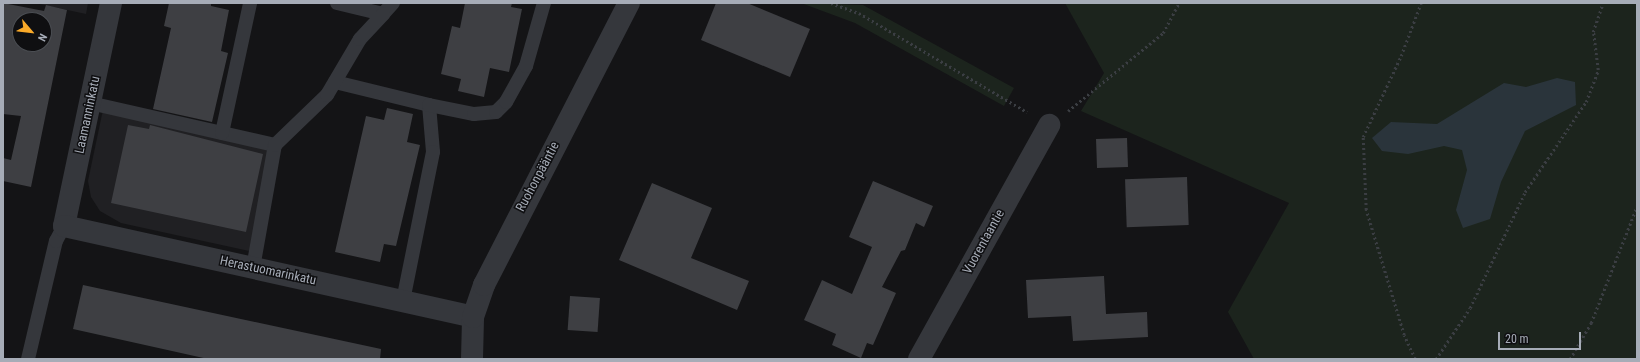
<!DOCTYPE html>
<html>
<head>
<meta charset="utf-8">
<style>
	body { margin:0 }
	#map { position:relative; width:1640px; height:362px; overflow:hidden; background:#141416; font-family:"Roboto Condensed",sans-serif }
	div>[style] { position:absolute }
	.built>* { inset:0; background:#202023 }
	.green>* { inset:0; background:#1c241d }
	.water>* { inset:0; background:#2a343b }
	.building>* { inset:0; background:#3e3f43; transform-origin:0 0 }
	.path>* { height:2.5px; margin-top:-1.25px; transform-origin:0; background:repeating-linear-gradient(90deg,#3b3e43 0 2px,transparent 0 5px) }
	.lane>* { height:14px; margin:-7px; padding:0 7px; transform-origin:7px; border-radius:7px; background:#35373c }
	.street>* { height:22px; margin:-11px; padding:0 11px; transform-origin:11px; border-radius:11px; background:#35373c }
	span { translate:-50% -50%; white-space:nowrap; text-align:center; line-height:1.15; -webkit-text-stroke:3px #0f0f11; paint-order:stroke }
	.street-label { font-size:13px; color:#a6acb7 }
	.frame { position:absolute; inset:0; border:4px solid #a6acb7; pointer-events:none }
	.north { position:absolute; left:12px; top:12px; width:40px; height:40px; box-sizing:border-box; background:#0f0f11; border:1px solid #4b4e53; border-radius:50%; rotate:118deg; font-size:11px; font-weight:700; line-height:16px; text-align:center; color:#a6acb7 }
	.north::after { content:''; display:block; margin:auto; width:14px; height:18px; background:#faaa29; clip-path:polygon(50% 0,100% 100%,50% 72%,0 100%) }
	.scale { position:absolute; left:1498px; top:332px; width:83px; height:18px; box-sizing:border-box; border:2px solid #a6acb7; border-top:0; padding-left:5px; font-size:12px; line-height:14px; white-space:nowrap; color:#a6acb7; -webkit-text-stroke:3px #0f0f11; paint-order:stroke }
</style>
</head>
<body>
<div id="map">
	<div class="built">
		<div style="clip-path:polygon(35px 3px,88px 3px,86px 14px)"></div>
		<div style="clip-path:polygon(104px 105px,282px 143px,258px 253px,121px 223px,100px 211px,91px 197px,88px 181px)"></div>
	</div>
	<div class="green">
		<div style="clip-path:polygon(801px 3px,863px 5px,1014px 88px,1004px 106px,855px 23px)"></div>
		<div style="clip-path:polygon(1065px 3px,1637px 3px,1637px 359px,1254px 359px,1228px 312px,1289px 203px,1081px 111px,1104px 73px)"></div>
	</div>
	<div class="water">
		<div style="clip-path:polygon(1557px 78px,1575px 82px,1576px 105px,1525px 131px,1501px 182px,1490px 219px,1463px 228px,1456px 210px,1467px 170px,1462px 150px,1444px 146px,1408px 154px,1382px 151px,1372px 138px,1391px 122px,1437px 124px,1504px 83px,1526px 87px)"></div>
	</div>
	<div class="building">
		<div style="clip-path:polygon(evenodd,3px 3px,44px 11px,46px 5px,67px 10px,31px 187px,3px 181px,3px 158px,11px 160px,21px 116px,3px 114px,3px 3px,20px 20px,44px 20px,44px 44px,20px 44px,20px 20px)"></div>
		<div style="clip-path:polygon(169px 3px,211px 3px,211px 6px,229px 10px,221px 51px,228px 53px,212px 122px,153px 109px,171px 28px,164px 26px)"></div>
		<div style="clip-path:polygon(465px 3px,512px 3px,511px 7px,522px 9px,509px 72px,490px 68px,484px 97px,458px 91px,461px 79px,441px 74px,452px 26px,460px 28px)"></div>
		<div style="clip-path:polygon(716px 3px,747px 3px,810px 29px,790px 77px,701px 40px)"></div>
		<div style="clip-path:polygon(387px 108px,413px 114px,407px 142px,420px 145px,396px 246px,384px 244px,380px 262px,335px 252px,366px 116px,384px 120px)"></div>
		<div style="clip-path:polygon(128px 125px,149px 129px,150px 125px,263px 154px,246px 232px,111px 203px)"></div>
		<div style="left:1127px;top:138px;width:29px;height:31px;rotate:88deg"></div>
		<div style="left:1187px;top:177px;width:48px;height:62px;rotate:88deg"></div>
		<div style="clip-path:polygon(873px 181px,933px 206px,924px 227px,916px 223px,905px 250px,901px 251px,882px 287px,896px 293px,873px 345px,867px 343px,861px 358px,832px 345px,836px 334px,804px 320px,822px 280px,852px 294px,872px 247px,849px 237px)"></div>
		<div style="clip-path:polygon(652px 183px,712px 208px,691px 258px,749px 281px,737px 310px,619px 260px)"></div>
		<div style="clip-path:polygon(1104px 276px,1106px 314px,1147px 312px,1148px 337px,1073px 341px,1071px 316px,1028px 318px,1026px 280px)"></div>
		<div style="clip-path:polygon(83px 285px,381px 349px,380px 359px,208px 359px,73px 329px)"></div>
		<div style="left:570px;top:296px;width:30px;height:34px;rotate:4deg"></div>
	</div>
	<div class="path">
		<div style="left:831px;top:3px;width:30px;rotate:20deg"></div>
		<div style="left:859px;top:13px;width:195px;rotate:30.5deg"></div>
		<div style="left:1068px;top:111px;width:123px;rotate:-39.4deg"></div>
		<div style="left:1163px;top:33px;width:34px;rotate:-62deg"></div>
		<div style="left:1415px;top:359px;width:26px;rotate:-115deg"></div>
		<div style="left:1404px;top:335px;width:131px;rotate:-106.9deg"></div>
		<div style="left:1366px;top:210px;width:73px;rotate:-92.4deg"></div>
		<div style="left:1363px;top:137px;width:89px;rotate:-64.9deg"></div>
		<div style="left:1401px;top:56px;width:57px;rotate:-69.3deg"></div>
		<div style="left:1436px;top:359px;width:61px;rotate:-56.3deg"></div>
		<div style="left:1470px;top:308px;width:128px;rotate:-64.6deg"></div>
		<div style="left:1525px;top:192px;width:109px;rotate:-55.9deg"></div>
		<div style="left:1586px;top:102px;width:34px;rotate:-69deg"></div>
		<div style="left:1598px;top:70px;width:38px;rotate:-97deg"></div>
		<div style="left:1593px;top:32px;width:31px;rotate:-71deg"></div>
		<div style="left:1570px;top:359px;width:42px;rotate:-59.7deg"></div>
		<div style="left:1591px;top:323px;width:126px;rotate:-68.5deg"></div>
	</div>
	<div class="lane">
		<div style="left:337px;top:3px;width:47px;rotate:13.4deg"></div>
		<div style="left:383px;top:14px;width:15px;rotate:-48deg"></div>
		<div style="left:335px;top:82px;width:97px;rotate:13.7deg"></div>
		<div style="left:429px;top:105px;width:47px;rotate:85.1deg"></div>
		<div style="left:433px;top:152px;width:152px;rotate:101.4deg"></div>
		<div style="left:90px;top:103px;width:190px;rotate:12.8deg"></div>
		<div style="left:429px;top:105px;width:46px;rotate:11.3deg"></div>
		<div style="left:474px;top:114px;width:22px;rotate:-5deg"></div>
		<div style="left:496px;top:112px;width:14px;rotate:-45deg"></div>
		<div style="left:506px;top:102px;width:41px;rotate:-60.9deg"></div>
		<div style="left:526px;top:66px;width:66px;rotate:-74.1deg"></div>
		<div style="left:222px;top:133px;width:133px;rotate:-77.8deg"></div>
		<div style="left:253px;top:268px;width:125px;rotate:-79.9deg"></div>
		<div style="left:275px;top:145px;width:72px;rotate:-43.9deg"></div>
		<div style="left:327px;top:95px;width:65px;rotate:-59.5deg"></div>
		<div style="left:360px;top:39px;width:34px;rotate:-47deg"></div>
		<div style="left:28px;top:359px;width:121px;rotate:-76.7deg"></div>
		<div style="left:56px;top:241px;width:17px;rotate:-62deg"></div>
	</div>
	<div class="street">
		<div style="left:111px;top:3px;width:228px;rotate:101.9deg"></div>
		<div style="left:64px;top:226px;width:419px;rotate:12.5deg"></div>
		<div style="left:472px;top:359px;width:42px;rotate:-88.6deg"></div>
		<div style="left:473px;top:317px;width:34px;rotate:-71deg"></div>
		<div style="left:484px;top:285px;width:317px;rotate:-62.8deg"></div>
		<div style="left:919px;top:359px;width:268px;rotate:-60.9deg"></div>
	</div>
	<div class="street-label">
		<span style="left:88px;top:115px;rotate:-78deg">Laamanninkatu</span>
		<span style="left:538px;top:177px;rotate:-62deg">Ruohonpääntie</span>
		<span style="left:984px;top:242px;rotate:-61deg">Vuorentaantie</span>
		<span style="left:268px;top:271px;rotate:12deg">Herastuomarinkatu</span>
	</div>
	<div class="frame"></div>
	<div class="north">N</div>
	<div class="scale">20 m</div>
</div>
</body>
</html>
